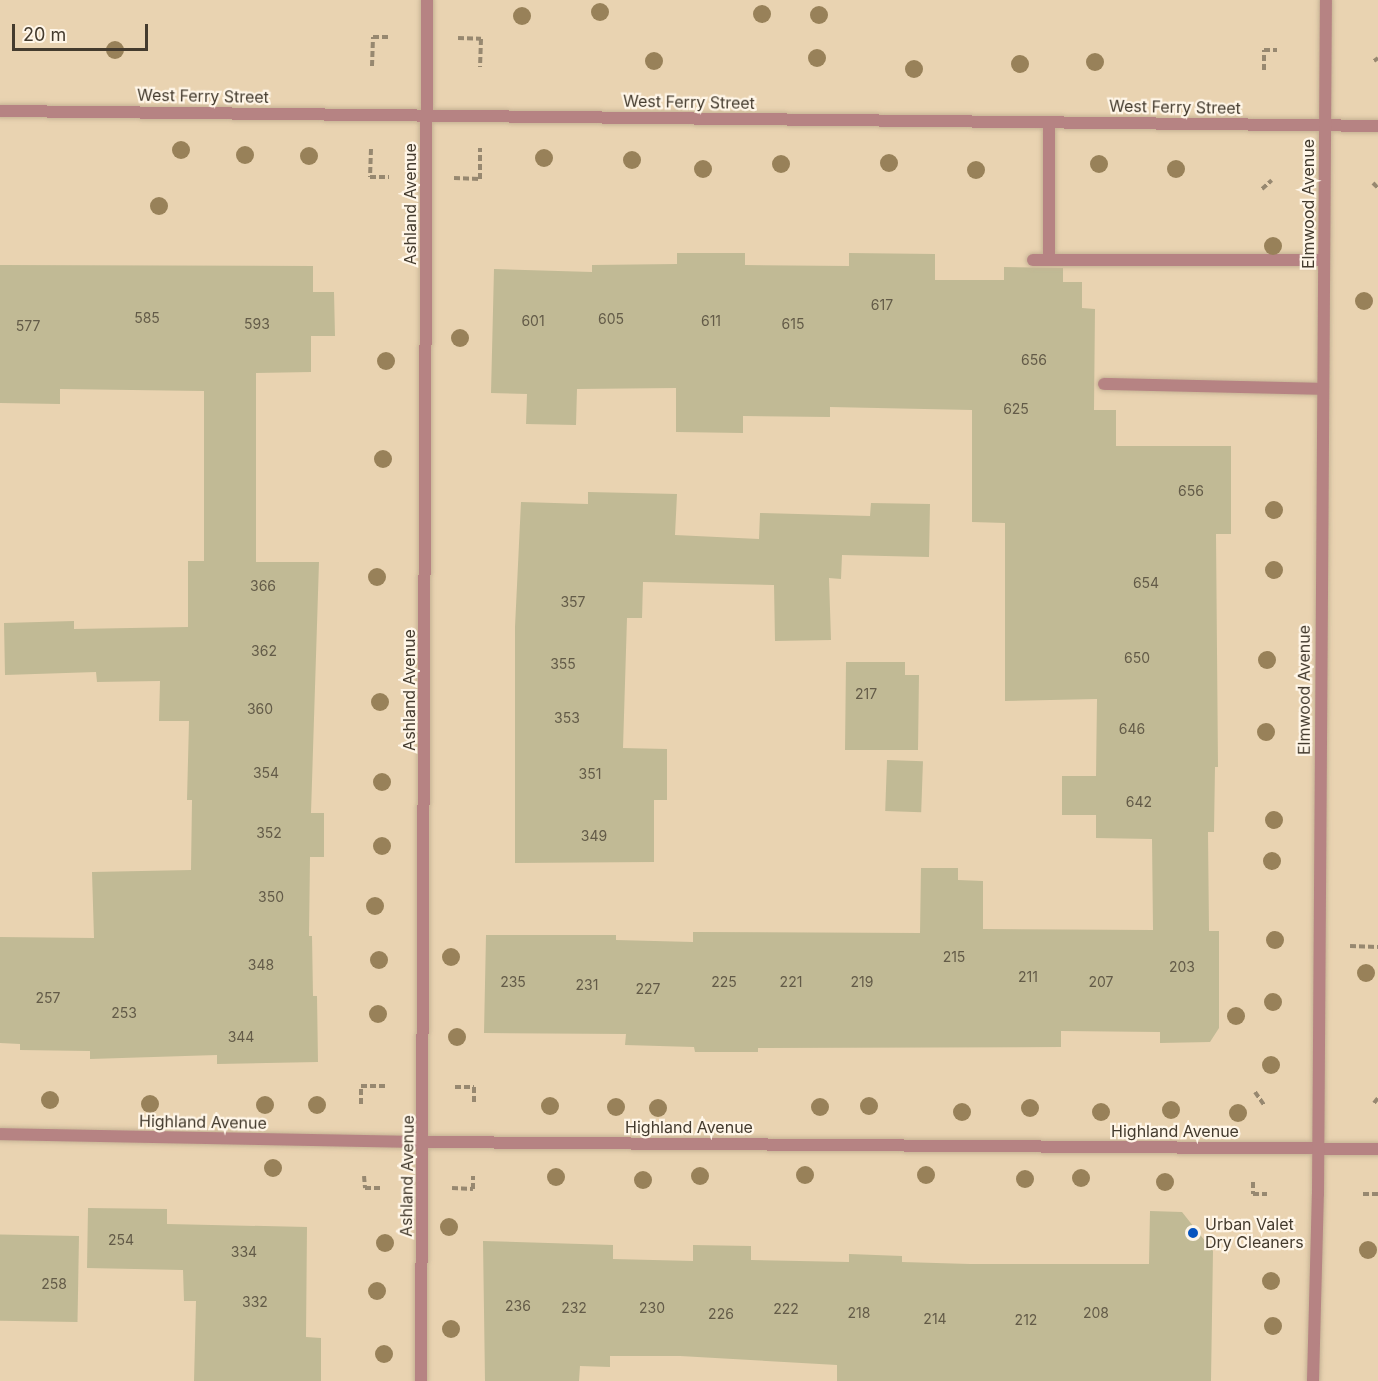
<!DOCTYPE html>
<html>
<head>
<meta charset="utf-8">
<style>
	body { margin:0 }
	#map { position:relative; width:1378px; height:1381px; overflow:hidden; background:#e9d3b1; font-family:Inter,sans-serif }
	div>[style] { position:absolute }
	.building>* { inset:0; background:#c1ba95; transform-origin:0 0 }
	.path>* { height:4px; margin-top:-2px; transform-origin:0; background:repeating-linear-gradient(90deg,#978870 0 6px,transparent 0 9px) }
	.roads { filter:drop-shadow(0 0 2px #c5b294) drop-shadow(0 0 2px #c5b294) }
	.service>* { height:12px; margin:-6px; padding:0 6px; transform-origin:6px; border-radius:6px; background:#b68383 }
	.minor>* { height:12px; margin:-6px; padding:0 6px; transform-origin:6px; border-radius:6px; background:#b68383 }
	.tertiary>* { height:12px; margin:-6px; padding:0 6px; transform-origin:6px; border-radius:6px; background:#b68383 }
	.trees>* { width:18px; height:18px; margin:-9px; border-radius:50%; background:#988159 }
	.dots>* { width:16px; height:16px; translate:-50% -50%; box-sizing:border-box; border:3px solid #fff6e8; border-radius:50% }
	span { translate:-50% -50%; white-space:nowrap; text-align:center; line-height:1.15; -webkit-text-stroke:4.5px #fff6e8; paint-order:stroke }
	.number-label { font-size:14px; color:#635b48 }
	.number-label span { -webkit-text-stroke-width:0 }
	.street-label { font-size:16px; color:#443b2e }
	.poi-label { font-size:16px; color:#443b2e }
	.left { translate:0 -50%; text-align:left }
	.scale { position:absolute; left:12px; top:24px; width:136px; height:27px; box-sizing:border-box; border:3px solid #443b2e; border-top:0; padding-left:8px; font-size:18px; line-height:21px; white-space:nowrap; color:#443b2e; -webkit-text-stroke:4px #fff6e8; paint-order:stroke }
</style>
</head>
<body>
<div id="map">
	<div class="building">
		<div style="clip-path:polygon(677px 253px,745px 253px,745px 265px,849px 266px,849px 253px,935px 254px,935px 280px,1004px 280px,1004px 267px,1063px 268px,1063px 282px,1082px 282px,1082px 308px,1095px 309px,1094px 410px,1116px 410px,1116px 446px,1231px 446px,1231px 534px,1216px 534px,1218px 767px,1215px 767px,1214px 832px,1208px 832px,1209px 931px,1219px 931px,1219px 1028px,1210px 1042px,1160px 1043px,1160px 1032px,1061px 1031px,1061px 1047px,758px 1048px,758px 1052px,695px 1052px,694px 1047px,625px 1045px,626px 1034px,484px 1033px,486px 935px,616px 935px,616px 940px,693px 942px,693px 932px,920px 933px,921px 868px,958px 868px,958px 880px,983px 881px,983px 929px,1153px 930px,1152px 839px,1096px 838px,1096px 815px,1062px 815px,1062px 776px,1096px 776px,1097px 699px,1005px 701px,1005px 523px,972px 522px,972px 410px,830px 407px,830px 417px,743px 416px,743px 433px,676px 432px,676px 388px,577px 389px,576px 425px,526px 424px,527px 394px,491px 393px,494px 269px,592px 272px,592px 265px,677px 264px)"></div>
		<div style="clip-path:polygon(0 265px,313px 266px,313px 292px,334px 292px,335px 336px,311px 336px,311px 372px,256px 373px,256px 562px,319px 562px,311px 813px,324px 813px,324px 857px,310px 857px,309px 936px,312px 936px,313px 996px,317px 996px,318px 1062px,217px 1064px,217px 1055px,90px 1059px,90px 1051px,20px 1050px,20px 1044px,0 1043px,0 937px,94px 938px,92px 872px,191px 870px,192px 800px,187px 800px,189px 721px,159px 721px,160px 681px,97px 682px,96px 672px,5px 675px,4px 623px,74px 621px,74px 629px,188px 627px,188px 561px,204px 561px,204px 391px,60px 389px,60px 404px,0 403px)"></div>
		<div style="clip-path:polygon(588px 492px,677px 494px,675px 535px,759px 539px,760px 513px,870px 516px,871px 503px,930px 504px,929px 557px,842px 555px,841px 579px,829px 578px,831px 640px,775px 641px,774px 585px,643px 582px,642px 618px,627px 618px,623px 748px,667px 749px,667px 800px,654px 800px,654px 862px,515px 863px,515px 627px,521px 502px,588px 504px)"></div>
		<div style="clip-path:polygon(846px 662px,905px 662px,905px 675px,919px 675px,918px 750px,845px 750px)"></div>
		<div style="left:887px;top:760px;width:36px;height:51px;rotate:2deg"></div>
		<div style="clip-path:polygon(88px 1208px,167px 1209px,167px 1224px,307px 1227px,306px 1337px,321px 1338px,321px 1381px,194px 1381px,196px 1301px,184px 1301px,183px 1270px,87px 1268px)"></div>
		<div style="clip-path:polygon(1150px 1211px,1182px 1212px,1213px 1251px,1211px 1381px,837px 1381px,837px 1365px,680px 1356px,610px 1356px,610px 1367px,580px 1366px,579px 1381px,485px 1381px,483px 1241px,613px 1245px,613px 1259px,693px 1261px,693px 1245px,751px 1246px,751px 1260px,849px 1262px,849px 1254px,902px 1256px,902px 1262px,970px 1264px,1149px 1264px)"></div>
		<div style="left:79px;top:1236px;width:86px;height:79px;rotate:91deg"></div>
	</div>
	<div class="path">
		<div style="left:458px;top:38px;width:23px;rotate:2deg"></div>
		<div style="left:481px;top:39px;width:28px;rotate:92deg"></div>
		<div style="left:1374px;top:61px;width:5px;rotate:-37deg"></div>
		<div style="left:372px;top:66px;width:29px;rotate:-88deg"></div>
		<div style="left:373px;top:37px;width:17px"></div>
		<div style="left:1264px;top:70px;width:20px;rotate:-90deg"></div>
		<div style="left:1264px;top:50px;width:13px"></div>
		<div style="left:371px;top:149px;width:28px;rotate:92deg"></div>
		<div style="left:370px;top:177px;width:19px"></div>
		<div style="left:454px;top:178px;width:26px;rotate:2deg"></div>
		<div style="left:480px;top:179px;width:31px;rotate:-90deg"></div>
		<div style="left:1373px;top:183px;width:7px;rotate:45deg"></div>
		<div style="left:1262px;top:189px;width:13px;rotate:-42deg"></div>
		<div style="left:1350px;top:946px;width:28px;rotate:2deg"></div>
		<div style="left:455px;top:1087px;width:19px"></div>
		<div style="left:474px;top:1087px;width:16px;rotate:90deg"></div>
		<div style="left:1255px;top:1092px;width:16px;rotate:55deg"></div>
		<div style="left:1374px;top:1103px;width:6px;rotate:-51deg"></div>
		<div style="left:361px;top:1104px;width:18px;rotate:-90deg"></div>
		<div style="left:361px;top:1086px;width:26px"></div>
		<div style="left:364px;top:1176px;width:12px;rotate:85deg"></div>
		<div style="left:365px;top:1188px;width:17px"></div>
		<div style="left:1253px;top:1182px;width:12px;rotate:90deg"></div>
		<div style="left:1253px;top:1194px;width:14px"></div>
		<div style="left:452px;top:1188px;width:21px;rotate:3deg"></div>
		<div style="left:473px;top:1189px;width:13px;rotate:-90deg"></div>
		<div style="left:1363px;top:1194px;width:15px"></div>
	</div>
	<div class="roads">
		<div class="service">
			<div style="left:1049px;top:123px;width:137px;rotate:90deg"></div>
			<div style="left:1033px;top:260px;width:291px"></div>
			<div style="left:1104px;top:384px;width:219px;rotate:1.3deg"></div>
		</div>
		<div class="minor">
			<div style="left:0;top:1134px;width:425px;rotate:1.1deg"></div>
			<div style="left:425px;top:1142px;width:953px;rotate:0.42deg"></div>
			<div style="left:421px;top:1381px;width:1381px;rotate:-89.75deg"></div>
		</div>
		<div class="tertiary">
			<div style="left:0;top:111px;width:1378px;rotate:0.62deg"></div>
			<div style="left:1313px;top:1381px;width:187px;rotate:-88.5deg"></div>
			<div style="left:1318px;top:1194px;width:1194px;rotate:-89.62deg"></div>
		</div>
	</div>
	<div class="trees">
		<div style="left:600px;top:12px"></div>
		<div style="left:762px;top:14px"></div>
		<div style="left:819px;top:15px"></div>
		<div style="left:522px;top:16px"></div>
		<div style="left:115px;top:50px"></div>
		<div style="left:817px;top:58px"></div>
		<div style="left:654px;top:61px"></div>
		<div style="left:1095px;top:62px"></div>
		<div style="left:1020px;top:64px"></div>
		<div style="left:914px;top:69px"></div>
		<div style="left:181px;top:150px"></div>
		<div style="left:245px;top:155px"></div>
		<div style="left:309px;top:156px"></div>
		<div style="left:544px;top:158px"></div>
		<div style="left:632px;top:160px"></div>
		<div style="left:889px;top:163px"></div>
		<div style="left:781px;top:164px"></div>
		<div style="left:1099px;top:164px"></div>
		<div style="left:703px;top:169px"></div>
		<div style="left:1176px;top:169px"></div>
		<div style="left:976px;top:170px"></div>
		<div style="left:159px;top:206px"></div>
		<div style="left:1273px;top:246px"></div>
		<div style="left:1364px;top:301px"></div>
		<div style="left:460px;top:338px"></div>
		<div style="left:386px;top:361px"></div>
		<div style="left:383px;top:459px"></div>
		<div style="left:1274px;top:510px"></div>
		<div style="left:1274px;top:570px"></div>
		<div style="left:377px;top:577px"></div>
		<div style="left:1267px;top:660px"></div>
		<div style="left:380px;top:702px"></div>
		<div style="left:1266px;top:732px"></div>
		<div style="left:382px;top:782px"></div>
		<div style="left:1274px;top:820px"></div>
		<div style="left:382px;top:846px"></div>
		<div style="left:1272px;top:861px"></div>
		<div style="left:375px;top:906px"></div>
		<div style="left:1275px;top:940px"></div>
		<div style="left:451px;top:957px"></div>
		<div style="left:379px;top:960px"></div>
		<div style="left:1366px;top:973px"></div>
		<div style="left:1273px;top:1002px"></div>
		<div style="left:378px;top:1014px"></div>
		<div style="left:1236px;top:1016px"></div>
		<div style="left:457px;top:1037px"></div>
		<div style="left:1271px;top:1065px"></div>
		<div style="left:50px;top:1100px"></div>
		<div style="left:150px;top:1104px"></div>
		<div style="left:265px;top:1105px"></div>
		<div style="left:317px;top:1105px"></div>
		<div style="left:550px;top:1106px"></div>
		<div style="left:869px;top:1106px"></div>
		<div style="left:616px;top:1107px"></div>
		<div style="left:820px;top:1107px"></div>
		<div style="left:658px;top:1108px"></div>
		<div style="left:1030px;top:1108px"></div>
		<div style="left:1171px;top:1110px"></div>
		<div style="left:962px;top:1112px"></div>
		<div style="left:1101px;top:1112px"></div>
		<div style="left:1238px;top:1113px"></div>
		<div style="left:273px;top:1168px"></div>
		<div style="left:805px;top:1175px"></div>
		<div style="left:926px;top:1175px"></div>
		<div style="left:700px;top:1176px"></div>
		<div style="left:556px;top:1177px"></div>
		<div style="left:1081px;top:1178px"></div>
		<div style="left:1025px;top:1179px"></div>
		<div style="left:643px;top:1180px"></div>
		<div style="left:1165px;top:1182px"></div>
		<div style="left:449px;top:1227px"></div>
		<div style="left:385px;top:1243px"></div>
		<div style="left:1368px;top:1250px"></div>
		<div style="left:1271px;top:1281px"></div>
		<div style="left:377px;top:1291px"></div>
		<div style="left:1273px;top:1326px"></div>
		<div style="left:451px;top:1329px"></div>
		<div style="left:384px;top:1354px"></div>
	</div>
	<div class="dots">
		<div style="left:1193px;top:1233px;background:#0854be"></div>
	</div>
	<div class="number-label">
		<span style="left:882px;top:305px">617</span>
		<span style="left:147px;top:318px">585</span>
		<span style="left:611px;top:319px">605</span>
		<span style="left:533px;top:321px">601</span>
		<span style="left:711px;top:321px">611</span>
		<span style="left:257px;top:324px">593</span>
		<span style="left:793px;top:324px">615</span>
		<span style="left:28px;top:326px">577</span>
		<span style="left:1034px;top:360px">656</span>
		<span style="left:1016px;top:409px">625</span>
		<span style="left:1191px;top:491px">656</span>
		<span style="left:1146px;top:583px">654</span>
		<span style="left:263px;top:586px">366</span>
		<span style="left:573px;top:602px">357</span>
		<span style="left:264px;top:651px">362</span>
		<span style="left:1137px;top:658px">650</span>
		<span style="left:563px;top:664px">355</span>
		<span style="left:866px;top:694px">217</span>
		<span style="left:260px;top:709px">360</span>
		<span style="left:567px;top:718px">353</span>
		<span style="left:1132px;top:729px">646</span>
		<span style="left:266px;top:773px">354</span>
		<span style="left:590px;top:774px">351</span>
		<span style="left:1139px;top:802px">642</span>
		<span style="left:269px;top:833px">352</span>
		<span style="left:594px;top:836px">349</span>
		<span style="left:271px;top:897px">350</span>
		<span style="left:954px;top:957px">215</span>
		<span style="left:261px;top:965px">348</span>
		<span style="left:1182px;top:967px">203</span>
		<span style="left:1028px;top:977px">211</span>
		<span style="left:513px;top:982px">235</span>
		<span style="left:724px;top:982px">225</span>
		<span style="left:791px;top:982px">221</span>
		<span style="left:862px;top:982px">219</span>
		<span style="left:1101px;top:982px">207</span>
		<span style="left:587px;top:985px">231</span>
		<span style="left:648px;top:989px">227</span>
		<span style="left:48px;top:998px">257</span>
		<span style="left:124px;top:1013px">253</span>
		<span style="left:241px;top:1037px">344</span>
		<span style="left:121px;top:1240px">254</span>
		<span style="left:244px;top:1252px">334</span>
		<span style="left:54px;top:1284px">258</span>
		<span style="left:255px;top:1302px">332</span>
		<span style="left:518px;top:1306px">236</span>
		<span style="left:574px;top:1308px">232</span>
		<span style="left:652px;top:1308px">230</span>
		<span style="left:786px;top:1309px">222</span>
		<span style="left:859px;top:1313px">218</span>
		<span style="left:1096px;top:1313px">208</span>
		<span style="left:721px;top:1314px">226</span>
		<span style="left:935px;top:1319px">214</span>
		<span style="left:1026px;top:1320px">212</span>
	</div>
	<div class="street-label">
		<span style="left:203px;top:96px;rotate:1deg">West Ferry Street</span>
		<span style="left:689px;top:102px;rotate:1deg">West Ferry Street</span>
		<span style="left:1175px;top:107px;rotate:1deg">West Ferry Street</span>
		<span style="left:410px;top:204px;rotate:-90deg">Ashland Avenue</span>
		<span style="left:1308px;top:204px;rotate:-90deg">Elmwood Avenue</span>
		<span style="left:409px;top:690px;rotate:-90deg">Ashland Avenue</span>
		<span style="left:1304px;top:690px;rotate:-90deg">Elmwood Avenue</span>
		<span style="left:203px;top:1122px;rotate:1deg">Highland Avenue</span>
		<span style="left:689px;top:1127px">Highland Avenue</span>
		<span style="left:1175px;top:1131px">Highland Avenue</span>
		<span style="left:407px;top:1176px;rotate:-89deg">Ashland Avenue</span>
	</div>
	<div class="poi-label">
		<span class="left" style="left:1205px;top:1233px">Urban Valet<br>Dry Cleaners</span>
	</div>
	<div class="scale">20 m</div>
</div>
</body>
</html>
